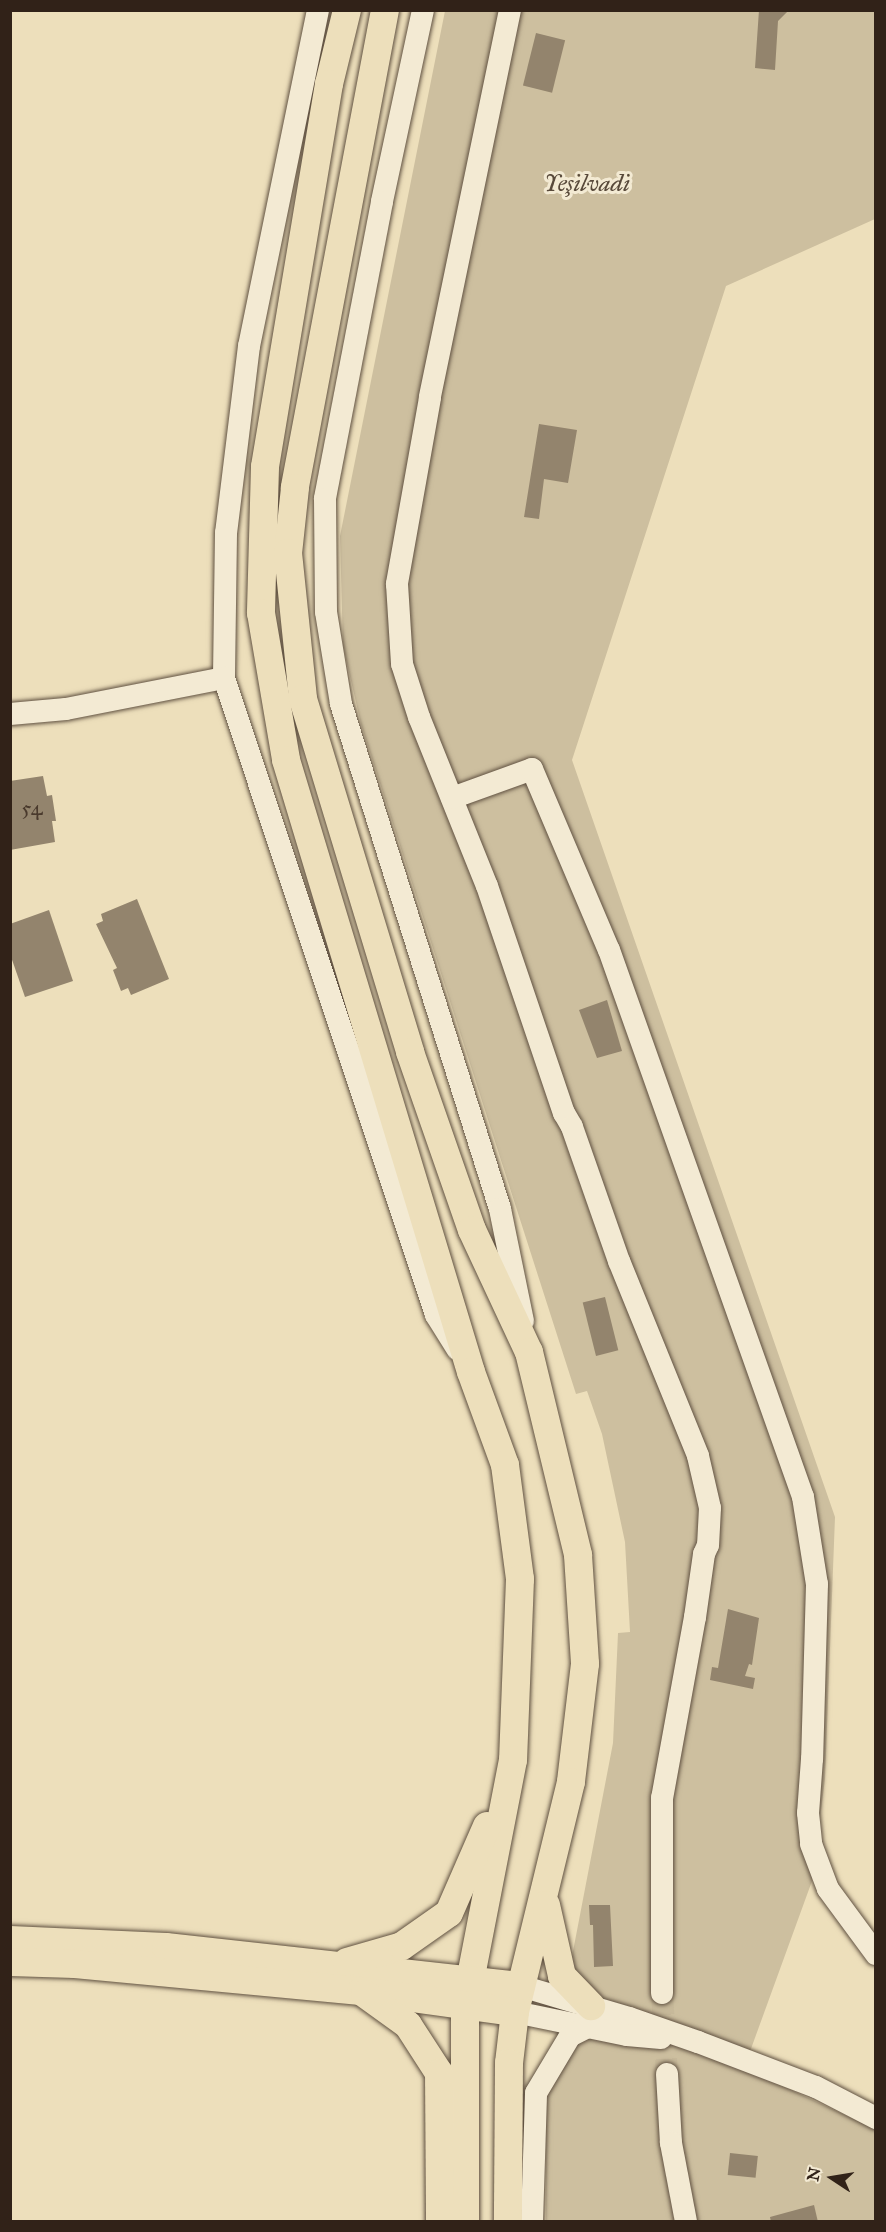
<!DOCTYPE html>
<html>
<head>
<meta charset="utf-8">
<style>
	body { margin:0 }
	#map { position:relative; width:886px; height:2232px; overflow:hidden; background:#eddfbb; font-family:"IM FELL Great Primer",serif }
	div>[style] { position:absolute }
	.green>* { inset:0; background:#cdbf9f }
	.building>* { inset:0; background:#93846d; transform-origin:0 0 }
	.minor-tunnel>* { height:22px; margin-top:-11px; transform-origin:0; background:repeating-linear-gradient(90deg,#c7b99a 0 22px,transparent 0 33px) }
	.roads { filter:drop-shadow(0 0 2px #605141) drop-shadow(0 0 2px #605141) }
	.minor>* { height:22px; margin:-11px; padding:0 11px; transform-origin:11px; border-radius:11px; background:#f3ead3 }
	.major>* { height:28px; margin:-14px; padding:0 14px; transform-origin:14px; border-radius:14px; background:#eddfbb }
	span { translate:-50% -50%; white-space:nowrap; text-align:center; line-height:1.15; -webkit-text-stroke:6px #f3ead3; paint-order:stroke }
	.number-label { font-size:21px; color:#4a3a2d }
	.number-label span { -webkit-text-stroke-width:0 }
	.park-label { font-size:24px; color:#58493a; font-style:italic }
	.frame { position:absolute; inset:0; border:12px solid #312218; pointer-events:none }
	.north { position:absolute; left:802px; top:2148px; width:60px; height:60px; -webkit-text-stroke:4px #f3ead3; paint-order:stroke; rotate:282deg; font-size:16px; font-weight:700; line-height:24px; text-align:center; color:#312218 }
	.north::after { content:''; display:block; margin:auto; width:21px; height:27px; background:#312218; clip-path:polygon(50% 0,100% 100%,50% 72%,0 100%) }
</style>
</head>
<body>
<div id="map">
	<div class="green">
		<div style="clip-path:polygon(445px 11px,875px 11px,875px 219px,726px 286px,572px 760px,835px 1517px,825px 1779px,812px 1881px,744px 2068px,875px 2129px,875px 2221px,546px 2221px,546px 2092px,613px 1743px,618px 1633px,630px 1632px,625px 1542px,602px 1434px,587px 1391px,576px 1394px,361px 724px,343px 646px,340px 536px)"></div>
	</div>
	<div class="building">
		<div style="clip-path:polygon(759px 10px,789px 10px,778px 21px,775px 70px,755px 68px)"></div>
		<div style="left:536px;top:33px;width:30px;height:54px;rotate:14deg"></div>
		<div style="clip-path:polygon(539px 424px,577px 430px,568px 483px,544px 479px,539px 519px,524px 517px)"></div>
		<div style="clip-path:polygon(43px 776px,47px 796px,52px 795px,56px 821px,52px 821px,55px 842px,10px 850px,10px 781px)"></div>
		<div style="clip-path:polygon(137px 899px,169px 979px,131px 995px,128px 988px,121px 991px,113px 970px,117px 968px,96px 924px,103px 921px,101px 914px)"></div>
		<div style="clip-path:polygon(49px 910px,73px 981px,25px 997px,10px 954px,10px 924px)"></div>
		<div style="clip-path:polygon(607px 1000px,622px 1051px,597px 1058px,579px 1010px)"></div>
		<div style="left:605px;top:1297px;width:55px;height:23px;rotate:76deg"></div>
		<div style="clip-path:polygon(728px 1609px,759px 1618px,752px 1665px,749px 1664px,745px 1676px,755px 1678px,753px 1689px,710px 1680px,712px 1667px,718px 1668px)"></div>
		<div style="clip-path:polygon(589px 1905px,610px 1905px,613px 1966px,594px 1967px,593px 1925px,590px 1925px)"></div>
		<div style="left:730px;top:2153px;width:28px;height:22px;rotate:6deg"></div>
		<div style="clip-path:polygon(814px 2205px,818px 2222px,771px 2222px,770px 2217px)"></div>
	</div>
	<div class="minor-tunnel">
		<div style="left:662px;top:1993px;width:81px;rotate:86.5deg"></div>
	</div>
	<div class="roads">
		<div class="minor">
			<div style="left:318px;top:10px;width:343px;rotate:101.6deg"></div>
			<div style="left:249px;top:346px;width:188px;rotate:97deg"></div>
			<div style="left:226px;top:533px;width:145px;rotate:90.8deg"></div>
			<div style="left:224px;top:678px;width:671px;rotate:71.59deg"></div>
			<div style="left:436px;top:1315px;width:40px;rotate:58deg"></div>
			<div style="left:423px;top:10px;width:196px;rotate:102.1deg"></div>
			<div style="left:382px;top:202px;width:302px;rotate:100.9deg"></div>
			<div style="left:325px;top:499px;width:113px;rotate:89.5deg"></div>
			<div style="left:326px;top:612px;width:93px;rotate:80.7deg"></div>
			<div style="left:341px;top:704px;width:529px;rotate:72.52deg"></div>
			<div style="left:500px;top:1209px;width:114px;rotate:78.4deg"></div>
			<div style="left:510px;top:10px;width:396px;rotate:101.7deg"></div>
			<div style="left:430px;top:398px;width:189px;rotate:100.1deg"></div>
			<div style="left:397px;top:584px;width:80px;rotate:86.4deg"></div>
			<div style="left:402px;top:664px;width:56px;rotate:72.2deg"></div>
			<div style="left:419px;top:717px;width:182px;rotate:68.1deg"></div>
			<div style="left:487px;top:886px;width:240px;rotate:71.3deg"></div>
			<div style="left:564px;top:1113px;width:16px;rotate:60deg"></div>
			<div style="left:572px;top:1127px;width:142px;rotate:70.7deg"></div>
			<div style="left:619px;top:1261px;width:210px;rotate:67.9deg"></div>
			<div style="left:698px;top:1456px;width:53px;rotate:77deg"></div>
			<div style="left:710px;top:1508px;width:37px;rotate:93deg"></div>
			<div style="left:708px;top:1545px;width:10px;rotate:114deg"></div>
			<div style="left:704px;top:1554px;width:64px;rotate:98.1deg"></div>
			<div style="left:695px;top:1617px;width:184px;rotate:100.3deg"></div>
			<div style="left:662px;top:1798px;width:195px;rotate:90deg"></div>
			<div style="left:10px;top:714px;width:56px;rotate:-5.1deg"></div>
			<div style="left:66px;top:709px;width:161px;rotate:-11.1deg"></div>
			<div style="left:452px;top:798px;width:85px;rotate:-19.9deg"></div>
			<div style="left:532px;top:769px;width:197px;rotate:67deg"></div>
			<div style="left:609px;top:950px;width:580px;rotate:70.47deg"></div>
			<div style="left:803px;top:1497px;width:88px;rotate:80.9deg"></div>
			<div style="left:817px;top:1584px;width:175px;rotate:91.6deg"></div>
			<div style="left:812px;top:1759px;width:54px;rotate:94.2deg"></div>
			<div style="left:808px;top:1813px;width:31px;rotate:84deg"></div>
			<div style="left:811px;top:1844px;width:48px;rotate:69.3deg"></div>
			<div style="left:828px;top:1889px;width:81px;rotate:53.6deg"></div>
			<div style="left:521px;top:1986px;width:113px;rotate:16.5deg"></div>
			<div style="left:629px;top:2018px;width:73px;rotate:19.2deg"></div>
			<div style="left:698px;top:2042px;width:126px;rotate:20.9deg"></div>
			<div style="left:816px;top:2087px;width:68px;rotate:27.3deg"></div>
			<div style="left:515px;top:2012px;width:114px;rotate:11.6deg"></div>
			<div style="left:627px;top:2035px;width:34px;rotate:5deg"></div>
			<div style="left:667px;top:2074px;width:69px;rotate:86.7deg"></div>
			<div style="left:671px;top:2143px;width:80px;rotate:79.2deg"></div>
			<div style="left:532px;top:2222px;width:129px;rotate:-88.2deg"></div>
			<div style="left:536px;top:2093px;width:66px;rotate:-59.2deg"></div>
			<div style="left:570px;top:2036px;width:20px;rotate:-27deg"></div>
		</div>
		<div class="major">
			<div style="left:347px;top:10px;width:76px;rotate:103.7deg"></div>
			<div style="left:329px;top:84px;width:388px;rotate:99.5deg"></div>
			<div style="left:265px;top:467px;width:146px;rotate:91.6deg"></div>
			<div style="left:261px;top:613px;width:149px;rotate:80.3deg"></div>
			<div style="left:286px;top:760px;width:639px;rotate:73.18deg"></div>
			<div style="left:471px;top:1372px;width:99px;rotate:69.9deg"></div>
			<div style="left:505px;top:1465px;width:115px;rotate:82.5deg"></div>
			<div style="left:520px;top:1579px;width:181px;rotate:92.2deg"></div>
			<div style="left:513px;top:1760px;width:252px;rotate:101deg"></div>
			<div style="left:465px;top:2007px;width:215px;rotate:90deg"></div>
			<div style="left:385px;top:10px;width:486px;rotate:100.7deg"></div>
			<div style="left:295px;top:488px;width:65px;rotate:96.1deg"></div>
			<div style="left:288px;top:553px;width:147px;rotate:84.1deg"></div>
			<div style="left:303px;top:699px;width:369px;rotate:73.1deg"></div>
			<div style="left:410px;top:1052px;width:188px;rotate:70.8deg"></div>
			<div style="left:472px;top:1230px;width:135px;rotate:65deg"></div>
			<div style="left:529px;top:1352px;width:209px;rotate:76.4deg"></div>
			<div style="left:578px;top:1555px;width:109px;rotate:86.3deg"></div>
			<div style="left:585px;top:1664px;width:119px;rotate:96.8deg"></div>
			<div style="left:571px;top:1782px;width:237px;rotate:103.7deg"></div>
			<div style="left:515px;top:2012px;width:51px;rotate:96.7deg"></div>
			<div style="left:509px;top:2063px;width:159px;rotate:90.4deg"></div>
			<div style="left:546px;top:1905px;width:73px;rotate:77.3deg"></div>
			<div style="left:562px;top:1976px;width:42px;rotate:46deg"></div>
			<div style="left:10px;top:1940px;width:156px;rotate:2.6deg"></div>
			<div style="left:166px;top:1947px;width:357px;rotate:6.3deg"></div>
			<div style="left:10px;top:1962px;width:65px;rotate:1.8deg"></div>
			<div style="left:75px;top:1964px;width:287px;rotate:5.4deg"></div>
			<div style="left:361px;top:1991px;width:155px;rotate:7.8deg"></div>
			<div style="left:347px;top:1962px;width:57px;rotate:-16.2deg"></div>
			<div style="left:402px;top:1946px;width:57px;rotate:-35.1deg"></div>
			<div style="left:449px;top:1913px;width:95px;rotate:-66.4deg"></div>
			<div style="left:365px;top:1994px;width:53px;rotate:35.8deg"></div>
			<div style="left:408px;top:2025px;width:57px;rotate:57.1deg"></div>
			<div style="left:439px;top:2073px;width:149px;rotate:89.6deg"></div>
		</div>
	</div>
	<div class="number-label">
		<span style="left:32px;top:808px">54</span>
	</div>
	<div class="park-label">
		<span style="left:587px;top:184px">Yeşilvadi</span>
	</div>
	<div class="frame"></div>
	<div class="north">N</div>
</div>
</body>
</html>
